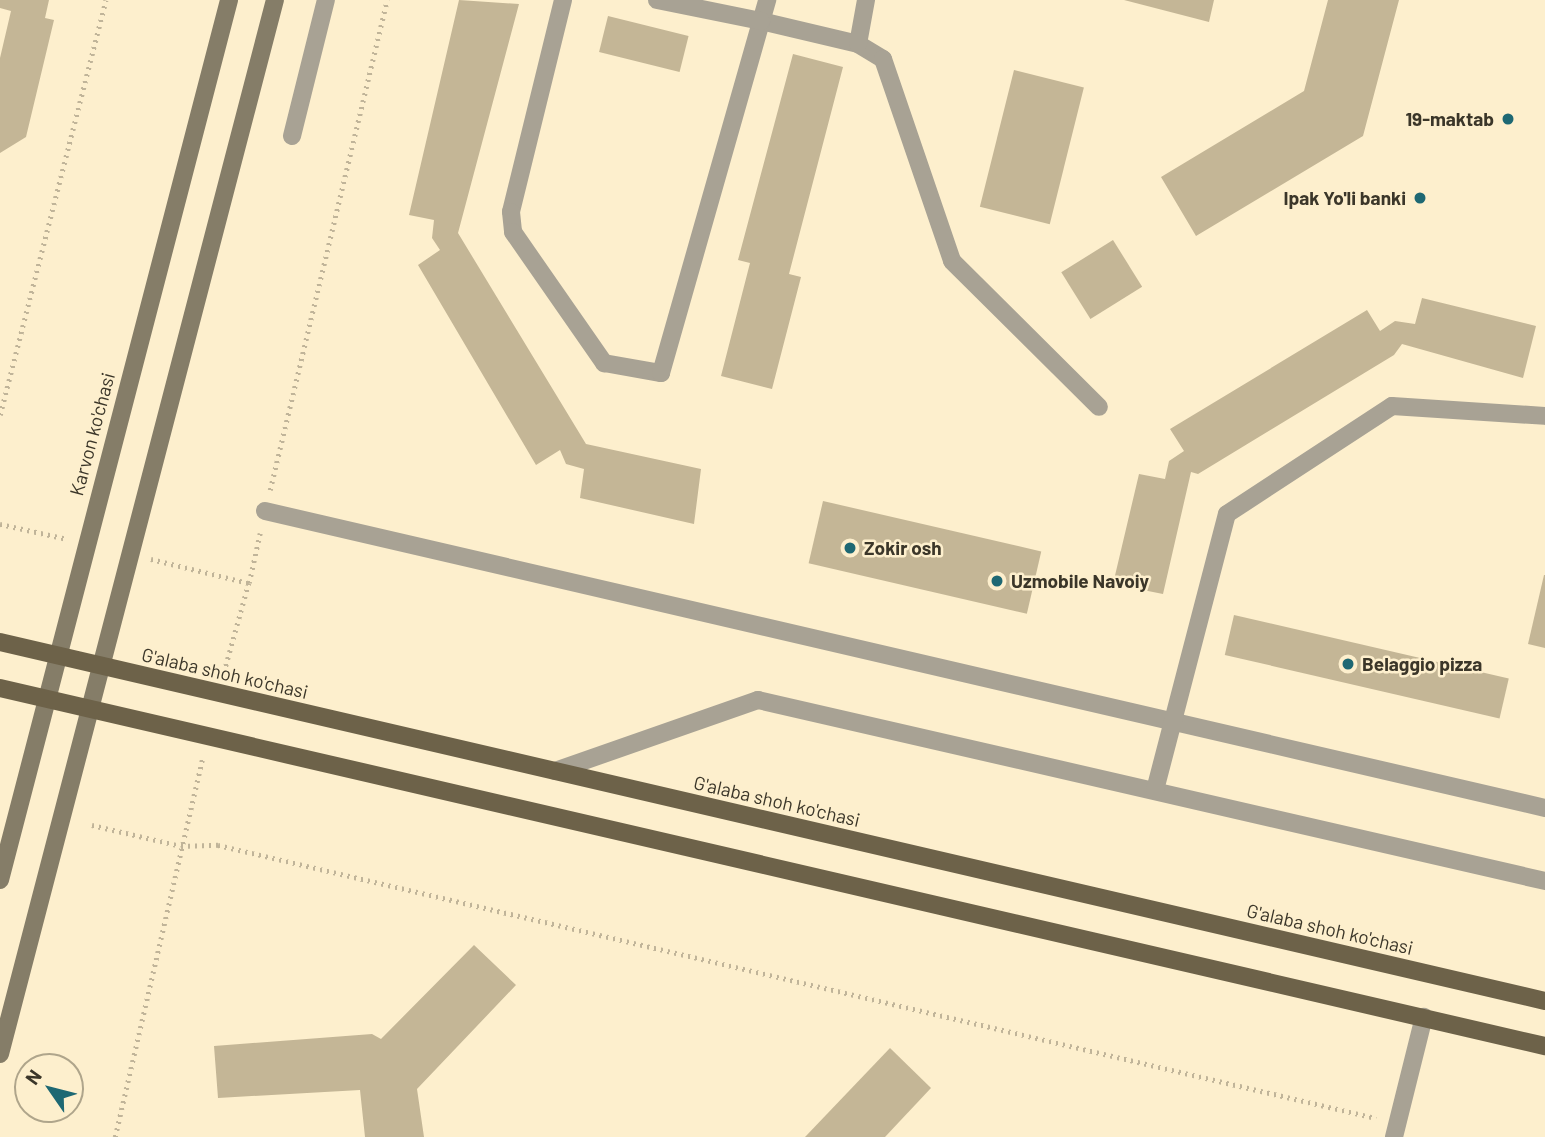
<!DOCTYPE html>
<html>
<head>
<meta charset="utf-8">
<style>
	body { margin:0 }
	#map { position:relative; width:1545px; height:1137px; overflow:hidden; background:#fdefcd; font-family:Barlow,sans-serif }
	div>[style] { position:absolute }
	.building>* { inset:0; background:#c4b696; transform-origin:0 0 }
	.path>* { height:4.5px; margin-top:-2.25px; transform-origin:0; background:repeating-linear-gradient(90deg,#c0b499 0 2px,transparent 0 7px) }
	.service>* { height:18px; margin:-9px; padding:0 9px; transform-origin:9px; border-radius:9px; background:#a8a294 }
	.minor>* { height:18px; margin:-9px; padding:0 9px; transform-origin:9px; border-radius:9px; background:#a8a294 }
	.secondary>* { height:18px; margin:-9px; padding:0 9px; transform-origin:9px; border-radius:9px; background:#857d68 }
	.primary>* { height:18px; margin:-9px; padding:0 9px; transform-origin:9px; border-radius:9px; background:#6d6249 }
	.dots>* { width:19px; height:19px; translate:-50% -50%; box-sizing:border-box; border:4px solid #fdefcd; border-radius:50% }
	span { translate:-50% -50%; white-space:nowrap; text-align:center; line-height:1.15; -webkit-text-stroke:5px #fdefcd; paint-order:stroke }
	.poi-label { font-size:19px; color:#3b3629; font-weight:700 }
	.right { translate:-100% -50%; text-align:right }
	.left { translate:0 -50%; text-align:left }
	.street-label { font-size:19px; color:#3b3629 }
	.north { position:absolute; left:14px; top:1053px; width:70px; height:70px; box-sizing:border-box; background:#fdefcd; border:2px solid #afa58b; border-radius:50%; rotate:305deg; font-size:19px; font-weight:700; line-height:28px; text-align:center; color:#3b3629 }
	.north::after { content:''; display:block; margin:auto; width:24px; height:32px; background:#1e6873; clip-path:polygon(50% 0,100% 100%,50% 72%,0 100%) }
</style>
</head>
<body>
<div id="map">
	<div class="building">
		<div style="clip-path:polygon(0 0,49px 0,45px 18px,54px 20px,26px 137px,0 153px,0 58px,11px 11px,0 8px)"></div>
		<div style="clip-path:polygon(459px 0,519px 4px,458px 233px,586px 444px,701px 469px,694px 524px,580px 498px,584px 469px,566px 464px,560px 450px,536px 465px,418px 265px,440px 250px,432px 238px,434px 220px,409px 215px)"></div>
		<div style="clip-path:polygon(1124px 0,1214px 0,1209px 22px)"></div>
		<div style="clip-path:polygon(1328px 0,1399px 0,1363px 136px,1196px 236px,1161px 177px,1304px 91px)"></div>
		<div style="left:608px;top:16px;width:83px;height:37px;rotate:14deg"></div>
		<div style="clip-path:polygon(793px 54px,843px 67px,789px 274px,801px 277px,772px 389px,721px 376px,750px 263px,738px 260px)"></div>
		<div style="left:1014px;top:70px;width:72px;height:141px;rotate:14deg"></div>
		<div style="left:1113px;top:240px;width:55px;height:61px;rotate:58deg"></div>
		<div style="clip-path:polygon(1422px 298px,1536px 326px,1523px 378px,1402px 344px,1394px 355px,1198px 474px,1191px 472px,1163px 594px,1113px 584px,1139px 474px,1165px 479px,1169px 461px,1184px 451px,1170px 429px,1367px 310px,1380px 331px,1395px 321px,1415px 324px)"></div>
		<div style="left:823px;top:501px;width:224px;height:64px;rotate:13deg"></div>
		<div style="clip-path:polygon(1544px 575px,1545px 575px,1545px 648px,1528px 644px)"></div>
		<div style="left:1234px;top:615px;width:282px;height:41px;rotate:13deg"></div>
		<div style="clip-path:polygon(474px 945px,516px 985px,417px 1089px,424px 1137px,365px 1137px,360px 1090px,218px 1098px,214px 1046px,372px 1034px,381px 1039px)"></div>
		<div style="clip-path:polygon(890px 1048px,931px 1088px,885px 1137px,805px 1137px)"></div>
	</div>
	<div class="path">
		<div style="left:0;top:415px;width:428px;rotate:-75.7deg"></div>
		<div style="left:270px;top:490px;width:504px;rotate:-76.57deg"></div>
		<div style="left:0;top:524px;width:69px;rotate:12.6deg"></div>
		<div style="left:151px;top:559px;width:101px;rotate:13.8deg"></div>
		<div style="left:249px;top:583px;width:93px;rotate:105.5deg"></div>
		<div style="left:249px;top:583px;width:51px;rotate:-77.6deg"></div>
		<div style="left:92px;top:825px;width:91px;rotate:13.3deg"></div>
		<div style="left:181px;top:846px;width:37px;rotate:-2deg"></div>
		<div style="left:218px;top:845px;width:1190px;rotate:13.27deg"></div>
		<div style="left:115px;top:1137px;width:391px;rotate:-77deg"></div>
	</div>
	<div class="service">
		<div style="left:761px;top:21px;width:100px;rotate:13.3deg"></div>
		<div style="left:858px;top:44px;width:29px;rotate:31deg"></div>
		<div style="left:883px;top:59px;width:213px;rotate:71.1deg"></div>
		<div style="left:952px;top:261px;width:207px;rotate:44.8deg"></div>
		<div style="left:858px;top:44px;width:45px;rotate:-79.7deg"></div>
		<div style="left:292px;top:136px;width:140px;rotate:-76deg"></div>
		<div style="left:265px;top:511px;width:1314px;rotate:13.06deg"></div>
		<div style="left:555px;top:771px;width:215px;rotate:-19.3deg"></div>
		<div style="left:758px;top:700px;width:808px;rotate:12.95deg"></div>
		<div style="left:1155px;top:790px;width:285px;rotate:-75.4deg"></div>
		<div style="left:1227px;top:514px;width:197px;rotate:-33.2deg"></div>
		<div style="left:1392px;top:406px;width:153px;rotate:3.7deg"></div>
		<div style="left:1394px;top:1137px;width:124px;rotate:-76deg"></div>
	</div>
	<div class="minor">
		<div style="left:563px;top:0;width:218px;rotate:103.8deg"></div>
		<div style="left:511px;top:212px;width:20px;rotate:84deg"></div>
		<div style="left:513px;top:232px;width:160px;rotate:55.2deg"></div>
		<div style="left:604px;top:363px;width:58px;rotate:10deg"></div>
		<div style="left:661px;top:373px;width:388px;rotate:-74.1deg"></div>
		<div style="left:657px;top:0;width:106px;rotate:11.4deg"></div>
	</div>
	<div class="secondary">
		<div style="left:0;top:880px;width:909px;rotate:-75.41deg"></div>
		<div style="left:0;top:1054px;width:1089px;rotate:-75.38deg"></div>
	</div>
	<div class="primary">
		<div style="left:0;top:642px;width:1586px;rotate:13.08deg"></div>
		<div style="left:0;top:688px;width:1586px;rotate:13.05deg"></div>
	</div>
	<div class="dots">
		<div style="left:1508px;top:119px;background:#1e6873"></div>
		<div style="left:1420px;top:198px;background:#1e6873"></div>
		<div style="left:850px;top:548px;background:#1e6873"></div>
		<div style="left:997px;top:581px;background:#1e6873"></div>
		<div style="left:1348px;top:664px;background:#1e6873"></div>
	</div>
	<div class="poi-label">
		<span class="right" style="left:1494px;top:119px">19-maktab</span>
		<span class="right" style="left:1406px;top:198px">Ipak Yo'li banki</span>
		<span class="left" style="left:864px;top:548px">Zokir osh</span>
		<span class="left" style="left:1011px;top:581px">Uzmobile Navoiy</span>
		<span class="left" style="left:1362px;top:664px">Belaggio pizza</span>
	</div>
	<div class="street-label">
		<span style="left:92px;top:434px;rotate:-75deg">Karvon ko'chasi</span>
		<span style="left:225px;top:673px;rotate:13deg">G'alaba shoh ko'chasi</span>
		<span style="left:777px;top:801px;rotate:13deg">G'alaba shoh ko'chasi</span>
		<span style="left:1330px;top:929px;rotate:13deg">G'alaba shoh ko'chasi</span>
	</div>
	<div class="north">N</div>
</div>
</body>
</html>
